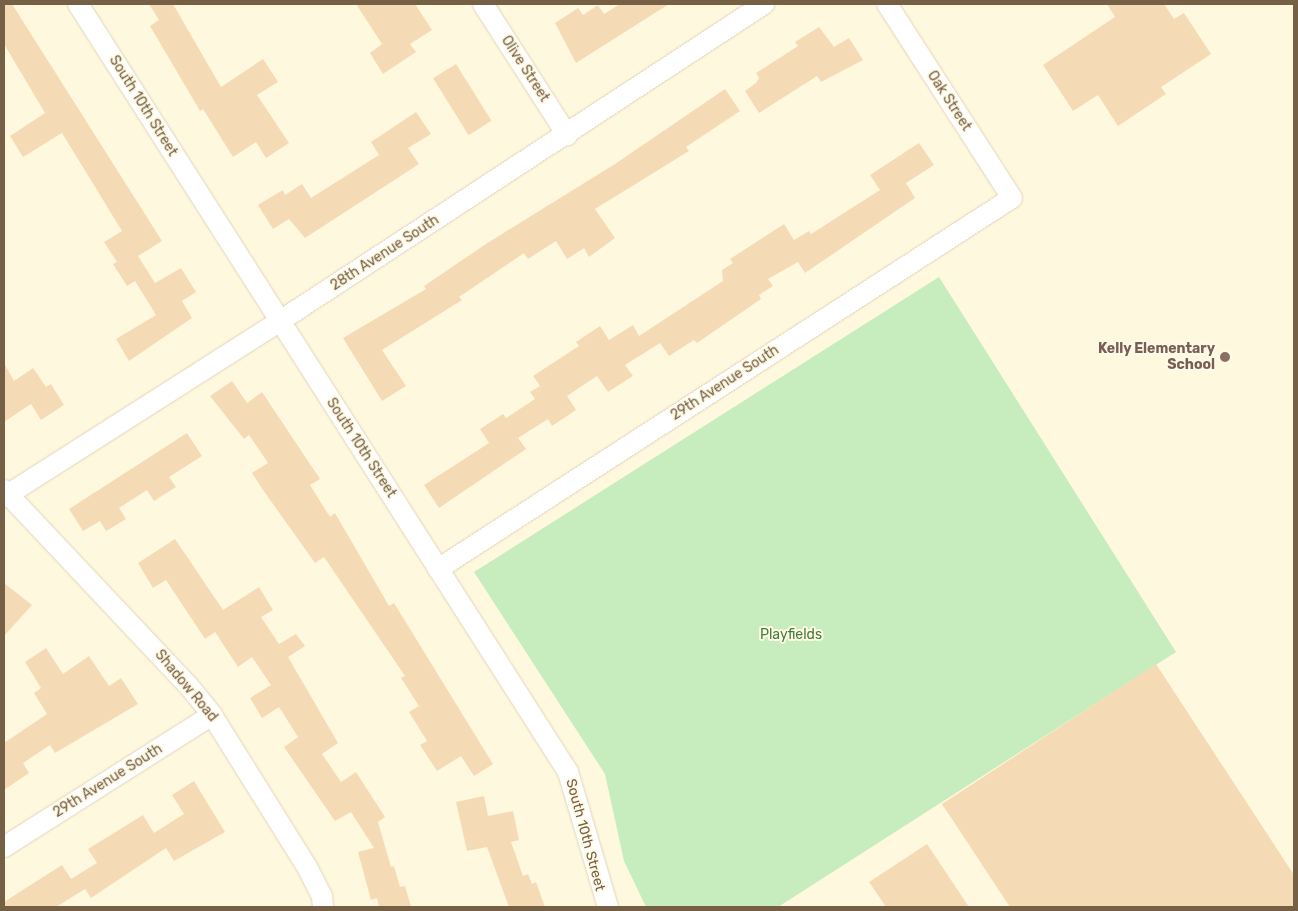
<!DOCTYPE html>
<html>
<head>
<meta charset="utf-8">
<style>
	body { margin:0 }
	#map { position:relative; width:1298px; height:911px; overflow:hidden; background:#fef8df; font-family:Rubik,sans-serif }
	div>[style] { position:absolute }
	.green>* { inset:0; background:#c7ecbd }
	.building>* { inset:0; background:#f5dbb5; transform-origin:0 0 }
	.roads { filter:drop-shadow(0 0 1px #e2d5bb) drop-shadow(0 0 1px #e2d5bb) }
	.minor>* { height:20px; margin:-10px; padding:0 10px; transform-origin:10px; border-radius:10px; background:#fff }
	.dots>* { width:14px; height:14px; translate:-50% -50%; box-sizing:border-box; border:2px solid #fffae7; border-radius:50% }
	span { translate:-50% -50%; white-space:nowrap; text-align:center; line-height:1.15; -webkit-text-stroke:4px #fffae7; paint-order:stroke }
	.street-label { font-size:14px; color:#766045 }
	.education-label { font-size:14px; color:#785e54; font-weight:700 }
	.right { translate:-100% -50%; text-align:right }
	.park-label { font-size:14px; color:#427d3c }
	.frame { position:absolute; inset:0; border:5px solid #766045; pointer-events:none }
</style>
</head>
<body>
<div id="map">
	<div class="green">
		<div style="clip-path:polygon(939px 277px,1176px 652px,778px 907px,646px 907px,624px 861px,605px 774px,474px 572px)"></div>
	</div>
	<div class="building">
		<div style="clip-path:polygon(4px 4px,12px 4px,162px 241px,138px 256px,155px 283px,181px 268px,196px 292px,182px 301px,192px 318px,129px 361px,116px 339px,156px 315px,135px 281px,127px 286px,113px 264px,117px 262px,104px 242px,122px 231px,62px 133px,23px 157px,10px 136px,45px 113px,4px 44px)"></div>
		<div style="clip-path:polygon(149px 4px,173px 4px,221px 87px,263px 59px,278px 82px,257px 95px,289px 143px,266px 158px,256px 142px,233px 157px,203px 109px,200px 111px,150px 26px,159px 20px)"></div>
		<div style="clip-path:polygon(356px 4px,415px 4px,432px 30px,410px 44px,416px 52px,383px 74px,370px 53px,382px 44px)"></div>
		<div style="clip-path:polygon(620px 4px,669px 4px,576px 63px,555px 23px,578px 8px,583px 15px,598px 5px,604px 14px)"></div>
		<div style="clip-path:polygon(1107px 4px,1164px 4px,1174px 19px,1184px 13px,1211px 54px,1161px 87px,1166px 94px,1118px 126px,1098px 95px,1073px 111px,1043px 65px,1115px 17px)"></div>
		<div style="clip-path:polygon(819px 27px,834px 47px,849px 38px,863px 60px,821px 82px,817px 76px,759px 113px,745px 91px,756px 83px,759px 78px,756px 73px,798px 46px,795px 42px)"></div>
		<div style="left:456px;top:64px;width:67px;height:27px;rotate:58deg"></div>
		<div style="clip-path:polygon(725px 89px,740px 111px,686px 147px,689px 151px,595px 209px,615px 238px,589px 257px,584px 248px,567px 259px,556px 241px,528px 259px,524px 253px,459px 297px,462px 300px,382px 350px,406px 386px,382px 401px,343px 338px,426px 289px,424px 286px,486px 244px,615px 164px)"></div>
		<div style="clip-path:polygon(416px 112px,431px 134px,408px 148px,419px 164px,305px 238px,289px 219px,273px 229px,258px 205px,283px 190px,285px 195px,302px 184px,311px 198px,379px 155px,371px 142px)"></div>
		<div style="clip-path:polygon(919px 143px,934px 165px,906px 183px,915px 198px,805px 273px,798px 262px,768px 279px,773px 286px,759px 295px,761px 299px,697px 343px,694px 340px,669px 356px,660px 343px,625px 365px,633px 376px,608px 392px,597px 376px,567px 396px,576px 410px,552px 426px,548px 419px,518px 438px,526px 449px,439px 508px,424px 485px,489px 443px,480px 429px,503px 414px,506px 418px,535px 399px,530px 392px,540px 386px,533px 376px,579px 346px,576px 342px,600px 326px,609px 340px,633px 325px,639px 336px,723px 281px,722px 270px,733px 263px,730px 259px,784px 224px,794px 240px,809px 231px,811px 234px,880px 190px,870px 175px)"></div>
		<div style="clip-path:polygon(4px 363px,14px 381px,33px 368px,46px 387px,51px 384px,64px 405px,41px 420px,31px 404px,4px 422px)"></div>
		<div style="clip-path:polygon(232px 381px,247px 403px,262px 392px,320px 479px,310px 485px,330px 517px,335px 513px,389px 606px,394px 603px,493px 764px,474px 776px,461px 756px,437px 771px,420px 745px,427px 741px,409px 712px,419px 706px,401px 678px,405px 676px,324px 557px,315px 563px,263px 490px,252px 473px,268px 463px,249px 435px,244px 439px,210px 396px)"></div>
		<div style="clip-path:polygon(187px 433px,202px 456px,169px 477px,176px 487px,154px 501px,147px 490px,119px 508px,126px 519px,106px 531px,100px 521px,83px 531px,69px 509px)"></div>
		<div style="clip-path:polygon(175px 539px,223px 610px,259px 587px,273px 610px,261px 617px,279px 644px,296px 634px,305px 646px,288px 657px,338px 743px,322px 754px,341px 782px,356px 772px,385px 817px,378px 822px,391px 867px,394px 866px,400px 887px,405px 886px,411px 907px,379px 907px,377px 898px,371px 900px,358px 852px,374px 848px,351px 812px,335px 821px,284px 747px,298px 737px,279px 707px,262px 718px,250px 698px,271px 685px,252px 657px,238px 667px,215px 632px,205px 639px,166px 580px,153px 588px,138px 563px)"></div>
		<div style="clip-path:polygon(4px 583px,32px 605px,4px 636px)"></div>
		<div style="clip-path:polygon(46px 648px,63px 674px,89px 656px,109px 686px,121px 678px,138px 704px,55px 753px,50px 745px,23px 763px,29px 773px,4px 790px,4px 743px,47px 714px,34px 693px,41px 688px,25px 662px)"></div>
		<div style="clip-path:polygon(1156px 664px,1294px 875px,1294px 907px,1010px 907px,942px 804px)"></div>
		<div style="clip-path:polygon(194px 781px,225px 832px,174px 861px,166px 848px,91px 898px,85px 889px,56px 907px,4px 907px,4px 902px,62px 865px,71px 879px,97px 863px,88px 849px,143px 815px,154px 833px,184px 814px,172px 795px)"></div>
		<div style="clip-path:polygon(484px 796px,488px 816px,513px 811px,519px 840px,511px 842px,523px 876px,528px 874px,532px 884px,536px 882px,545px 907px,509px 907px,487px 847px,467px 851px,456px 802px)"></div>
		<div style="clip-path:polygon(927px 844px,969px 907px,886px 907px,869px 882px)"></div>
	</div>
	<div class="roads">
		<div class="minor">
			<div style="left:78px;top:4px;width:911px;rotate:57.46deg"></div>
			<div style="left:568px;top:772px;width:141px;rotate:73.5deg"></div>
			<div style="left:483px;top:4px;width:156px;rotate:57.3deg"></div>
			<div style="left:4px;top:490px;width:268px;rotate:46.7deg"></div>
			<div style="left:188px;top:685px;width:38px;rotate:51deg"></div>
			<div style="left:212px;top:715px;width:179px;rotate:58deg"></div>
			<div style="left:307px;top:867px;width:33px;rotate:63deg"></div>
			<div style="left:322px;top:896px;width:11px;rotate:85deg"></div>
			<div style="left:4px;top:497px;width:327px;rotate:-32.5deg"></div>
			<div style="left:280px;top:321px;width:579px;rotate:-33.22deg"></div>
			<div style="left:438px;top:569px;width:683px;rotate:-32.88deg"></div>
			<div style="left:1012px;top:198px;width:231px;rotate:-122.8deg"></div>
			<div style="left:4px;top:847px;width:246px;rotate:-32.4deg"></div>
		</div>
	</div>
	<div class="dots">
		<div style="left:1225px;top:357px;background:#8d6e63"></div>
	</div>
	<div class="street-label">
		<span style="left:525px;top:69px;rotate:57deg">Olive Street</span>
		<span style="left:949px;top:101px;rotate:57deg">Oak Street</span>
		<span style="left:143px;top:106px;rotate:58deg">South 10th Street</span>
		<span style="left:385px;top:253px;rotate:-33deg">28th Avenue South</span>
		<span style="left:725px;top:383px;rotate:-33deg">29th Avenue South</span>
		<span style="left:361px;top:448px;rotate:57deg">South 10th Street</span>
		<span style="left:186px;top:686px;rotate:50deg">Shadow Road</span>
		<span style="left:108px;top:781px;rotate:-32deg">29th Avenue South</span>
		<span style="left:585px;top:835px;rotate:75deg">South 10th Street</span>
	</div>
	<div class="education-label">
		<span class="right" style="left:1215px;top:357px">Kelly Elementary<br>School</span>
	</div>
	<div class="park-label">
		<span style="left:791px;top:635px">Playfields</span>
	</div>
	<div class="frame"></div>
</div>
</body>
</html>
